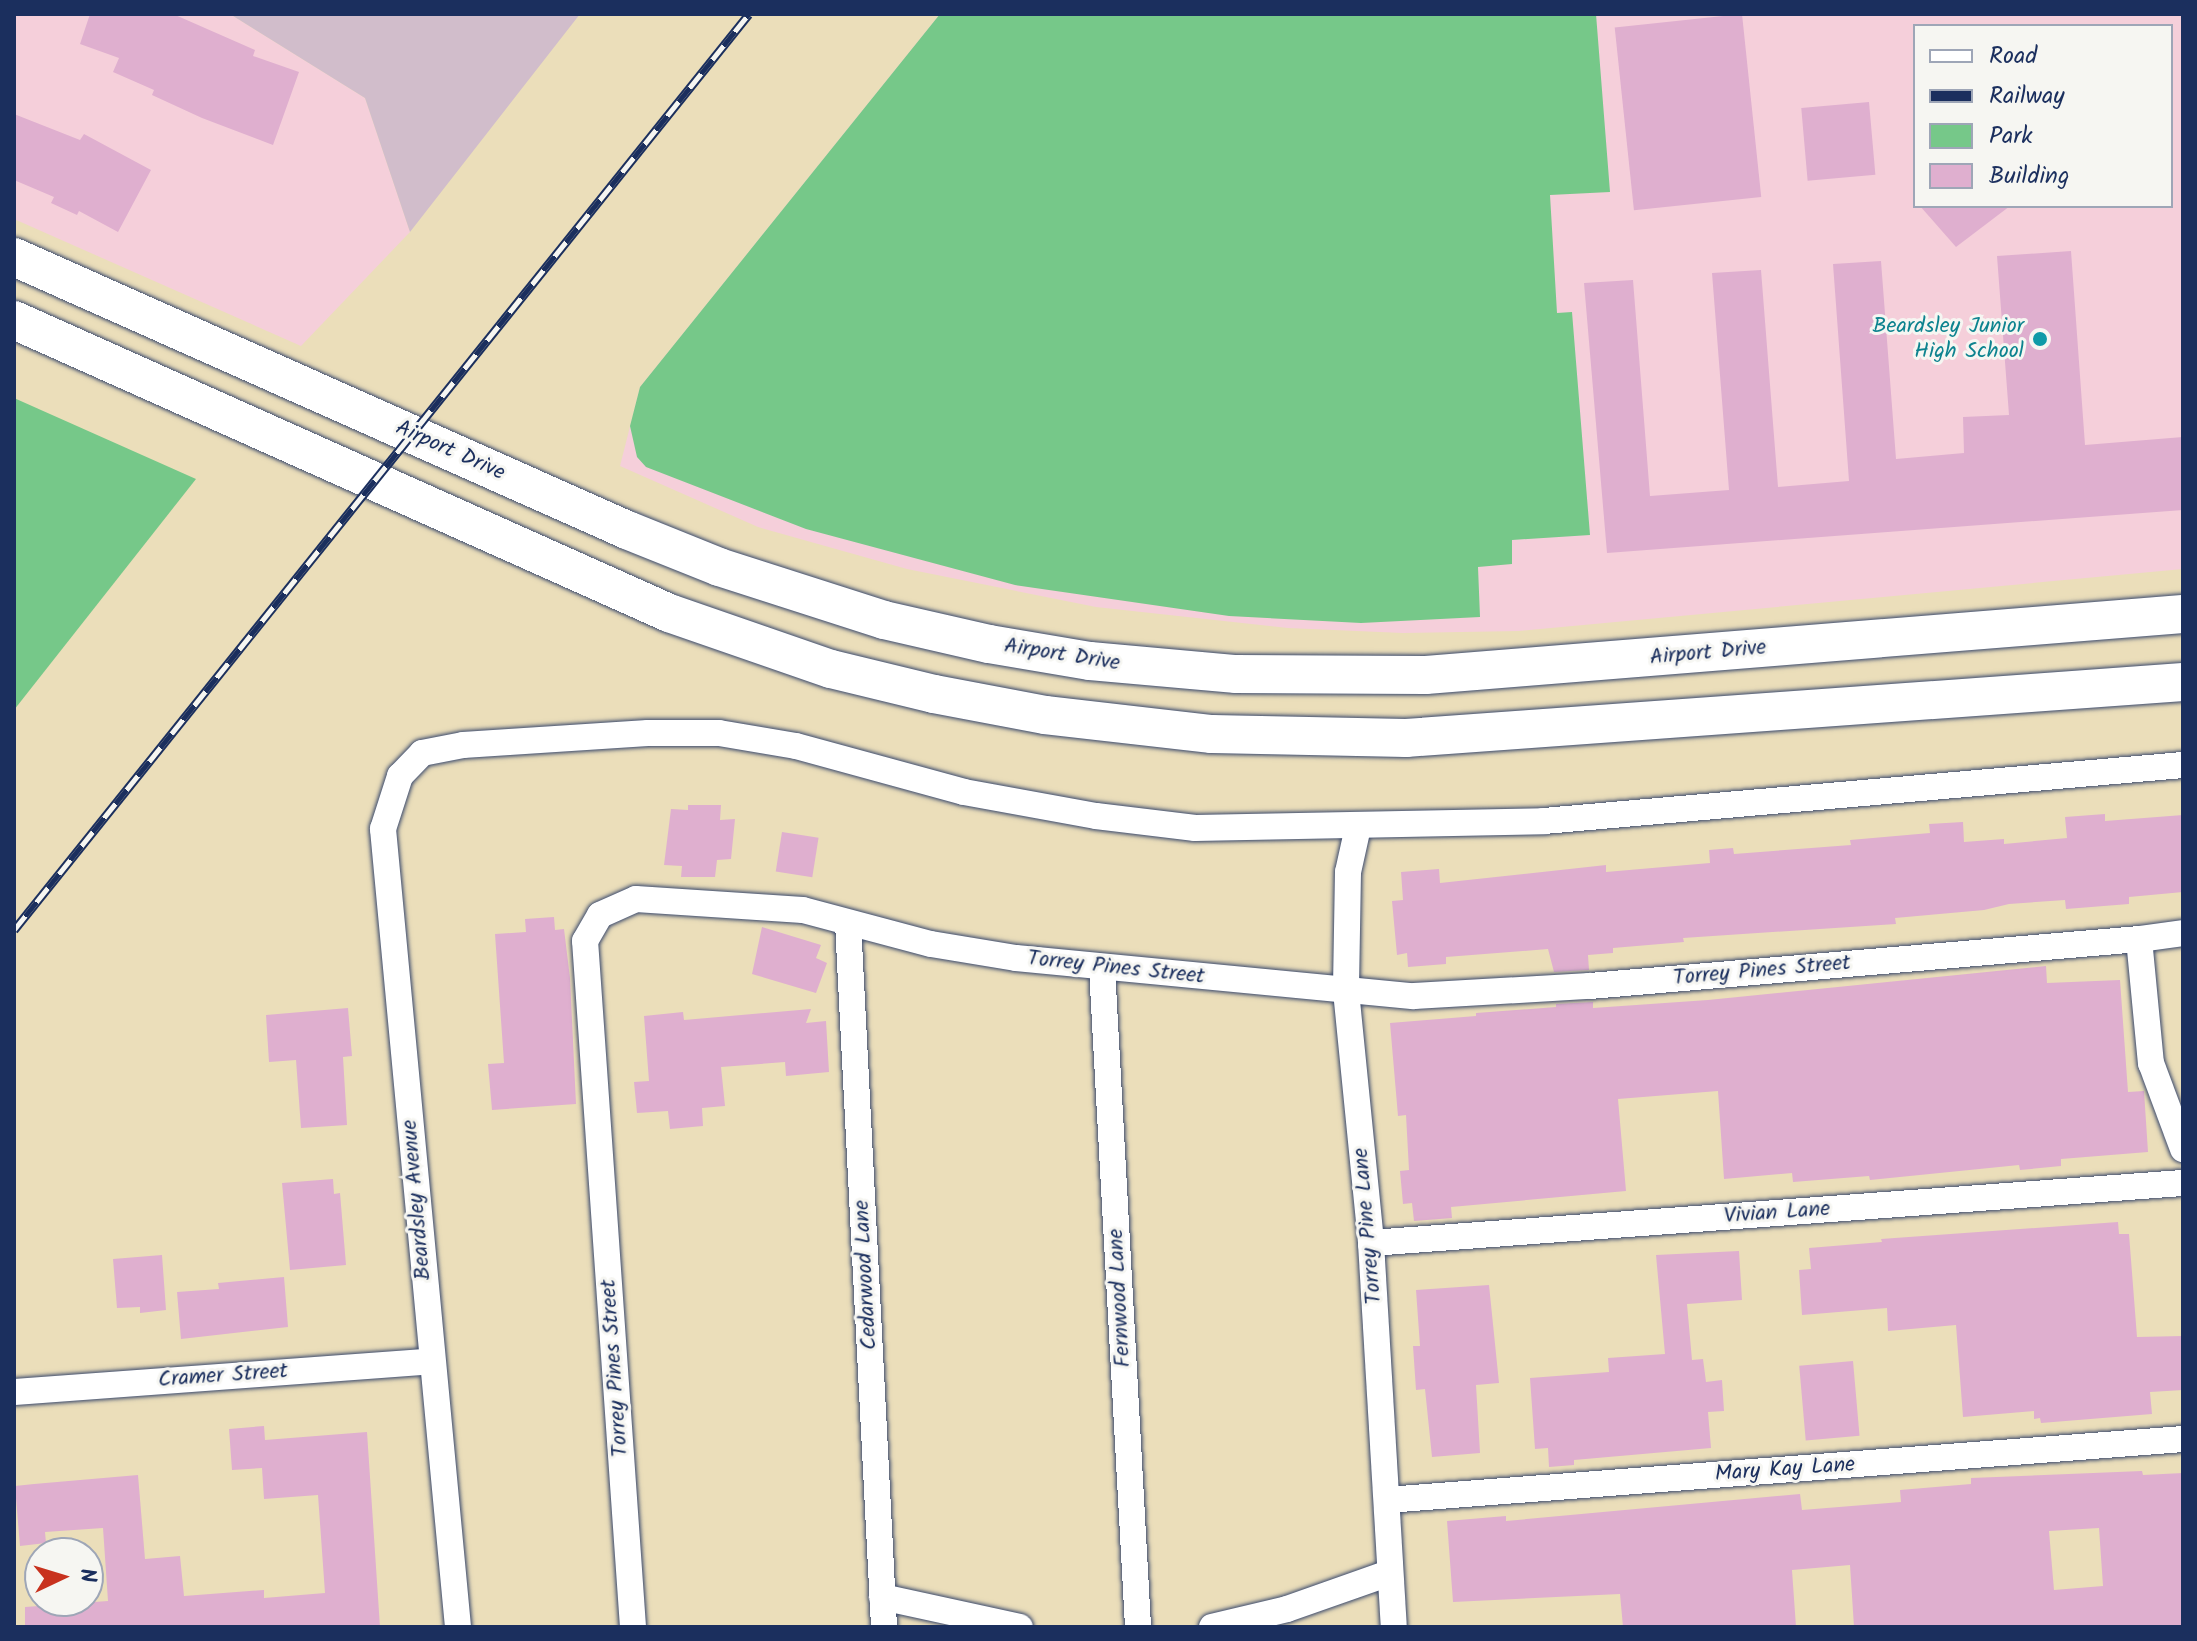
<!DOCTYPE html>
<html>
<head>
<meta charset="utf-8">
<style>
	body { margin:0 }
	#map { position:relative; width:2197px; height:1641px; overflow:hidden; background:#ebdeba; font-family:Kalam,sans-serif }
	div>[style] { position:absolute }
	.built>* { inset:0; background:#f5cfda }
	.industrial>* { inset:0; background:#d1bdcb }
	.green>* { inset:0; background:#76c889 }
	.building>* { inset:0; background:#dfafcf; transform-origin:0 0 }
	.roads { filter:drop-shadow(0 0 2px #3a496c) drop-shadow(0 0 2px #3a496c) }
	.street>* { height:26px; margin:-13px; padding:0 13px; transform-origin:13px; border-radius:13px; background:#fff }
	.secondary>* { height:38px; margin:-19px; padding:0 19px; transform-origin:19px; border-radius:19px; background:#fff }
	.rail>* { height:9px; margin-top:-4.5px; transform-origin:0; background:repeating-linear-gradient(90deg,#f6f6f2 0 18px,#1b2f5e 0 36px); box-sizing:border-box; border-block:2px solid #1b2f5e }
	.dots>* { width:22px; height:22px; translate:-50% -50%; box-sizing:border-box; border:4px solid #f6f6f2; border-radius:50% }
	span { translate:-50% -50%; white-space:nowrap; text-align:center; line-height:1.15; -webkit-text-stroke:6px #f6f6f2; paint-order:stroke }
	.culture-label { font-size:22px; color:#0d838f }
	.right { translate:-100% -50%; text-align:right }
	.street-label { font-size:22px; color:#1b2f5e }
	.frame { position:absolute; inset:0; border:16px solid #1b2f5e; pointer-events:none }
	.legend { position:absolute; left:1913px; top:24px; width:260px; height:184px; box-sizing:border-box; background:#f6f6f2; border:2px solid #9ea6b7; margin:0; padding:10px 14px; list-style:none; font-size:24px; color:#1b2f5e }
	.legend li { display:flex; align-items:center; gap:16px; height:40px }
	.legend b { width:40px; border:2px solid #9ea6b7 }
	.north { position:absolute; left:24px; top:1537px; width:80px; height:80px; box-sizing:border-box; background:#f6f6f2; border:2px solid #9ea6b7; border-radius:50%; rotate:86deg; font-size:22px; font-weight:700; line-height:32px; text-align:center; color:#1b2f5e }
	.north::after { content:''; display:block; margin:auto; width:28px; height:36px; background:#c8321e; clip-path:polygon(50% 0,100% 100%,50% 72%,0 100%) }
</style>
</head>
<body>
<div id="map">
	<div class="built">
		<div style="clip-path:polygon(14px 14px,230px 14px,365px 98px,410px 232px,301px 346px,14px 219px)"></div>
		<div style="clip-path:polygon(evenodd,940px 14px,2183px 14px,2183px 569px,1519px 631px,1403px 633px,1288px 628px,1096px 607px,907px 569px,758px 527px,620px 466px,640px 387px,940px 14px,1915px 26px,2171px 26px,2171px 206px,1915px 206px,1915px 26px)"></div>
	</div>
	<div class="industrial">
		<div style="clip-path:polygon(230px 14px,580px 14px,410px 232px,365px 98px)"></div>
	</div>
	<div class="green">
		<div style="clip-path:polygon(940px 14px,1596px 14px,1610px 192px,1550px 195px,1557px 313px,1572px 312px,1590px 535px,1512px 540px,1512px 564px,1478px 567px,1480px 617px,1361px 623px,1229px 616px,1015px 585px,806px 529px,646px 467px,637px 457px,630px 426px,640px 387px)"></div>
		<div style="clip-path:polygon(14px 398px,196px 479px,14px 710px)"></div>
	</div>
	<div class="building">
		<div style="clip-path:polygon(90px 14px,173px 14px,255px 50px,253px 56px,299px 72px,273px 145px,202px 118px,152px 95px,154px 90px,113px 72px,119px 58px,80px 44px)"></div>
		<div style="left:1742px;top:14px;width:184px;height:128px;rotate:84deg"></div>
		<div style="left:1869px;top:102px;width:73px;height:68px;rotate:85deg"></div>
		<div style="clip-path:polygon(14px 114px,80px 140px,84px 134px,151px 170px,118px 232px,79px 211px,77px 215px,51px 203px,54px 197px,14px 180px)"></div>
		<div style="clip-path:polygon(1920px 206px,2010px 206px,1956px 247px)"></div>
		<div style="clip-path:polygon(2071px 251px,2085px 445px,2183px 437px,2183px 510px,1607px 553px,1584px 283px,1633px 280px,1650px 496px,1729px 490px,1712px 273px,1761px 270px,1778px 487px,1849px 481px,1833px 264px,1881px 261px,1896px 459px,1964px 453px,1963px 417px,2009px 415px,1997px 256px)"></div>
		<div style="clip-path:polygon(688px 805px,721px 805px,720px 820px,735px 819px,731px 859px,717px 860px,715px 877px,681px 877px,682px 866px,664px 865px,671px 809px,688px 810px)"></div>
		<div style="clip-path:polygon(2105px 814px,2105px 821px,2183px 815px,2183px 892px,2129px 897px,2129px 904px,2066px 909px,2065px 900px,2009px 904px,1984px 910px,1895px 918px,1896px 924px,1683px 938px,1684px 942px,1613px 948px,1613px 953px,1588px 955px,1589px 970px,1554px 972px,1548px 949px,1446px 957px,1446px 964px,1408px 967px,1407px 953px,1397px 955px,1392px 901px,1403px 900px,1401px 872px,1439px 869px,1440px 883px,1606px 865px,1606px 872px,1710px 863px,1709px 850px,1733px 848px,1734px 854px,1851px 845px,1850px 840px,1930px 833px,1929px 824px,1963px 822px,1964px 842px,2004px 839px,2004px 844px,2067px 838px,2065px 817px)"></div>
		<div style="left:782px;top:832px;width:37px;height:40px;rotate:9deg"></div>
		<div style="clip-path:polygon(554px 917px,555px 930px,564px 929px,570px 978px,576px 1104px,492px 1110px,488px 1064px,504px 1063px,495px 934px,526px 932px,525px 919px)"></div>
		<div style="clip-path:polygon(762px 927px,821px 945px,816px 958px,827px 963px,816px 993px,752px 974px)"></div>
		<div style="clip-path:polygon(2046px 966px,2047px 983px,2120px 980px,2128px 1092px,2144px 1091px,2148px 1152px,2061px 1159px,2061px 1166px,2020px 1170px,2019px 1165px,1870px 1180px,1869px 1176px,1793px 1182px,1792px 1173px,1724px 1179px,1718px 1091px,1618px 1099px,1626px 1191px,1451px 1207px,1452px 1218px,1414px 1221px,1412px 1203px,1403px 1204px,1400px 1171px,1409px 1170px,1406px 1115px,1398px 1116px,1390px 1023px,1476px 1016px,1476px 1013px,1556px 1007px,1556px 1004px,1593px 1002px,1593px 1008px,1708px 1000px)"></div>
		<div style="clip-path:polygon(348px 1008px,352px 1056px,343px 1057px,347px 1125px,301px 1128px,296px 1060px,269px 1062px,266px 1015px)"></div>
		<div style="clip-path:polygon(811px 1009px,806px 1023px,826px 1021px,829px 1072px,786px 1076px,785px 1062px,721px 1067px,725px 1106px,702px 1108px,703px 1126px,670px 1129px,668px 1111px,637px 1113px,634px 1082px,649px 1081px,644px 1016px,683px 1012px,684px 1020px)"></div>
		<div style="clip-path:polygon(333px 1179px,334px 1194px,340px 1193px,346px 1265px,290px 1270px,282px 1183px)"></div>
		<div style="clip-path:polygon(2118px 1222px,2119px 1234px,2129px 1234px,2137px 1337px,2183px 1336px,2183px 1390px,2150px 1392px,2152px 1414px,2041px 1423px,2040px 1418px,2034px 1419px,2034px 1411px,1963px 1417px,1956px 1325px,1888px 1331px,1887px 1308px,1802px 1315px,1799px 1270px,1811px 1269px,1809px 1248px,1882px 1242px,1881px 1239px)"></div>
		<div style="clip-path:polygon(1739px 1251px,1742px 1300px,1687px 1304px,1692px 1360px,1703px 1359px,1706px 1382px,1722px 1380px,1724px 1411px,1708px 1412px,1711px 1448px,1574px 1460px,1574px 1465px,1549px 1467px,1548px 1448px,1535px 1449px,1530px 1378px,1609px 1372px,1608px 1358px,1665px 1354px,1656px 1255px)"></div>
		<div style="clip-path:polygon(162px 1255px,166px 1310px,140px 1313px,140px 1307px,117px 1308px,113px 1259px)"></div>
		<div style="clip-path:polygon(284px 1277px,288px 1327px,181px 1339px,177px 1292px,219px 1289px,218px 1283px)"></div>
		<div style="clip-path:polygon(1489px 1285px,1499px 1383px,1476px 1385px,1480px 1453px,1432px 1457px,1425px 1389px,1416px 1390px,1413px 1346px,1420px 1346px,1416px 1290px)"></div>
		<div style="left:1853px;top:1361px;width:75px;height:54px;rotate:85deg"></div>
		<div style="clip-path:polygon(264px 1426px,265px 1440px,367px 1432px,380px 1627px,25px 1627px,25px 1607px,108px 1601px,103px 1528px,45px 1532px,46px 1543px,20px 1546px,15px 1486px,34px 1484px,138px 1475px,145px 1559px,180px 1556px,184px 1596px,264px 1590px,264px 1598px,325px 1593px,318px 1495px,264px 1499px,262px 1468px,232px 1470px,229px 1429px)"></div>
		<div style="clip-path:polygon(evenodd,2142px 1471px,2143px 1475px,2183px 1473px,2183px 1627px,1854px 1627px,1850px 1565px,1792px 1570px,1796px 1627px,1623px 1627px,1620px 1594px,1453px 1602px,1447px 1521px,1506px 1516px,1506px 1521px,1800px 1494px,1802px 1510px,1901px 1502px,1900px 1490px,1971px 1484px,1971px 1478px,2142px 1471px,2099px 1528px,2103px 1586px,2054px 1590px,2049px 1531px,2099px 1528px)"></div>
	</div>
	<div class="roads">
		<div class="street">
			<div style="left:1358px;top:827px;width:46px;rotate:102.5deg"></div>
			<div style="left:1348px;top:872px;width:119px;rotate:91deg"></div>
			<div style="left:1346px;top:991px;width:253px;rotate:84.3deg"></div>
			<div style="left:1371px;top:1243px;width:385px;rotate:86.6deg"></div>
			<div style="left:848px;top:923px;width:705px;rotate:87.07deg"></div>
			<div style="left:2139px;top:939px;width:44px;rotate:-7.8deg"></div>
			<div style="left:1102px;top:968px;width:660px;rotate:86.87deg"></div>
			<div style="left:1371px;top:1243px;width:814px;rotate:-4.23deg"></div>
			<div style="left:14px;top:1392px;width:419px;rotate:-4.2deg"></div>
			<div style="left:1387px;top:1500px;width:798px;rotate:-4.38deg"></div>
			<div style="left:882px;top:1597px;width:141px;rotate:12.3deg"></div>
			<div style="left:458px;top:1627px;width:802px;rotate:-95.37deg"></div>
			<div style="left:383px;top:829px;width:56px;rotate:-72.2deg"></div>
			<div style="left:400px;top:776px;width:32px;rotate:-46deg"></div>
			<div style="left:422px;top:753px;width:42px;rotate:-11deg"></div>
			<div style="left:463px;top:745px;width:185px;rotate:-3.7deg"></div>
			<div style="left:648px;top:733px;width:71px"></div>
			<div style="left:719px;top:733px;width:78px;rotate:9.6deg"></div>
			<div style="left:796px;top:746px;width:174px;rotate:15.3deg"></div>
			<div style="left:964px;top:792px;width:134px;rotate:10.3deg"></div>
			<div style="left:1096px;top:816px;width:100px;rotate:6.9deg"></div>
			<div style="left:1195px;top:828px;width:349px;rotate:-1.1deg"></div>
			<div style="left:1544px;top:821px;width:641px;rotate:-5.01deg"></div>
			<div style="left:633px;top:1627px;width:688px;rotate:-94deg"></div>
			<div style="left:585px;top:941px;width:30px;rotate:-60deg"></div>
			<div style="left:600px;top:915px;width:39px;rotate:-24deg"></div>
			<div style="left:636px;top:899px;width:167px;rotate:3.8deg"></div>
			<div style="left:803px;top:910px;width:132px;rotate:14.9deg"></div>
			<div style="left:931px;top:944px;width:86px;rotate:9.4deg"></div>
			<div style="left:1016px;top:958px;width:400px;rotate:5.5deg"></div>
			<div style="left:1414px;top:996px;width:176px;rotate:-3.3deg"></div>
			<div style="left:1590px;top:986px;width:551px;rotate:-4.89deg"></div>
			<div style="left:2139px;top:939px;width:125px;rotate:84.5deg"></div>
			<div style="left:2151px;top:1063px;width:92px;rotate:69.6deg"></div>
			<div style="left:1212px;top:1627px;width:77px;rotate:-13.5deg"></div>
			<div style="left:1287px;top:1609px;width:108px;rotate:-19.4deg"></div>
		</div>
		<div class="secondary">
			<div style="left:14px;top:257px;width:671px;rotate:24.01deg"></div>
			<div style="left:627px;top:530px;width:99px;rotate:21.9deg"></div>
			<div style="left:719px;top:567px;width:173px;rotate:17.8deg"></div>
			<div style="left:884px;top:620px;width:108px;rotate:12.9deg"></div>
			<div style="left:989px;top:644px;width:102px;rotate:9.6deg"></div>
			<div style="left:1090px;top:661px;width:147px;rotate:5.1deg"></div>
			<div style="left:1236px;top:674px;width:190px;rotate:0.3deg"></div>
			<div style="left:1426px;top:675px;width:759px;rotate:-4.61deg"></div>
			<div style="left:14px;top:320px;width:718px;rotate:24.1deg"></div>
			<div style="left:669px;top:613px;width:171px;rotate:19.1deg"></div>
			<div style="left:831px;top:669px;width:106px;rotate:13.6deg"></div>
			<div style="left:934px;top:694px;width:113px;rotate:10.7deg"></div>
			<div style="left:1045px;top:715px;width:168px;rotate:6.5deg"></div>
			<div style="left:1212px;top:734px;width:194px;rotate:1.2deg"></div>
			<div style="left:1406px;top:738px;width:779px;rotate:-4.12deg"></div>
		</div>
	</div>
	<div class="rail">
		<div style="left:14px;top:930px;width:1174px;rotate:-51.26deg"></div>
	</div>
	<div class="dots">
		<div style="left:2040px;top:339px;background:#0f9aa8"></div>
	</div>
	<div class="culture-label">
		<span class="right" style="left:2024px;top:339px">Beardsley Junior<br>High School</span>
	</div>
	<div class="street-label">
		<span style="left:450px;top:451px;rotate:24deg">Airport Drive</span>
		<span style="left:1708px;top:653px;rotate:-5deg">Airport Drive</span>
		<span style="left:1062px;top:655px;rotate:9deg">Airport Drive</span>
		<span style="left:1116px;top:968px;rotate:6deg">Torrey Pines Street</span>
		<span style="left:1762px;top:971px;rotate:-5deg">Torrey Pines Street</span>
		<span style="left:417px;top:1200px;rotate:-95deg">Beardsley Avenue</span>
		<span style="left:1777px;top:1213px;rotate:-4deg">Vivian Lane</span>
		<span style="left:1368px;top:1226px;rotate:-95deg">Torrey Pine Lane</span>
		<span style="left:866px;top:1275px;rotate:-93deg">Cedarwood Lane</span>
		<span style="left:1120px;top:1298px;rotate:-93deg">Fernwood Lane</span>
		<span style="left:615px;top:1368px;rotate:-94deg">Torrey Pines Street</span>
		<span style="left:223px;top:1376px;rotate:-4deg">Cramer Street</span>
		<span style="left:1785px;top:1470px;rotate:-4deg">Mary Kay Lane</span>
	</div>
	<div class="frame"></div>
	<ul class="legend">
	<li><b style="height:10px;background:#fff"></b>Road</li>
	<li><b style="height:10px;background:#1b2f5e"></b>Railway</li>
	<li><b style="height:22px;background:#76c889"></b>Park</li>
	<li><b style="height:22px;background:#dfafcf"></b>Building</li>
	</ul>
	<div class="north">N</div>
</div>
</body>
</html>
